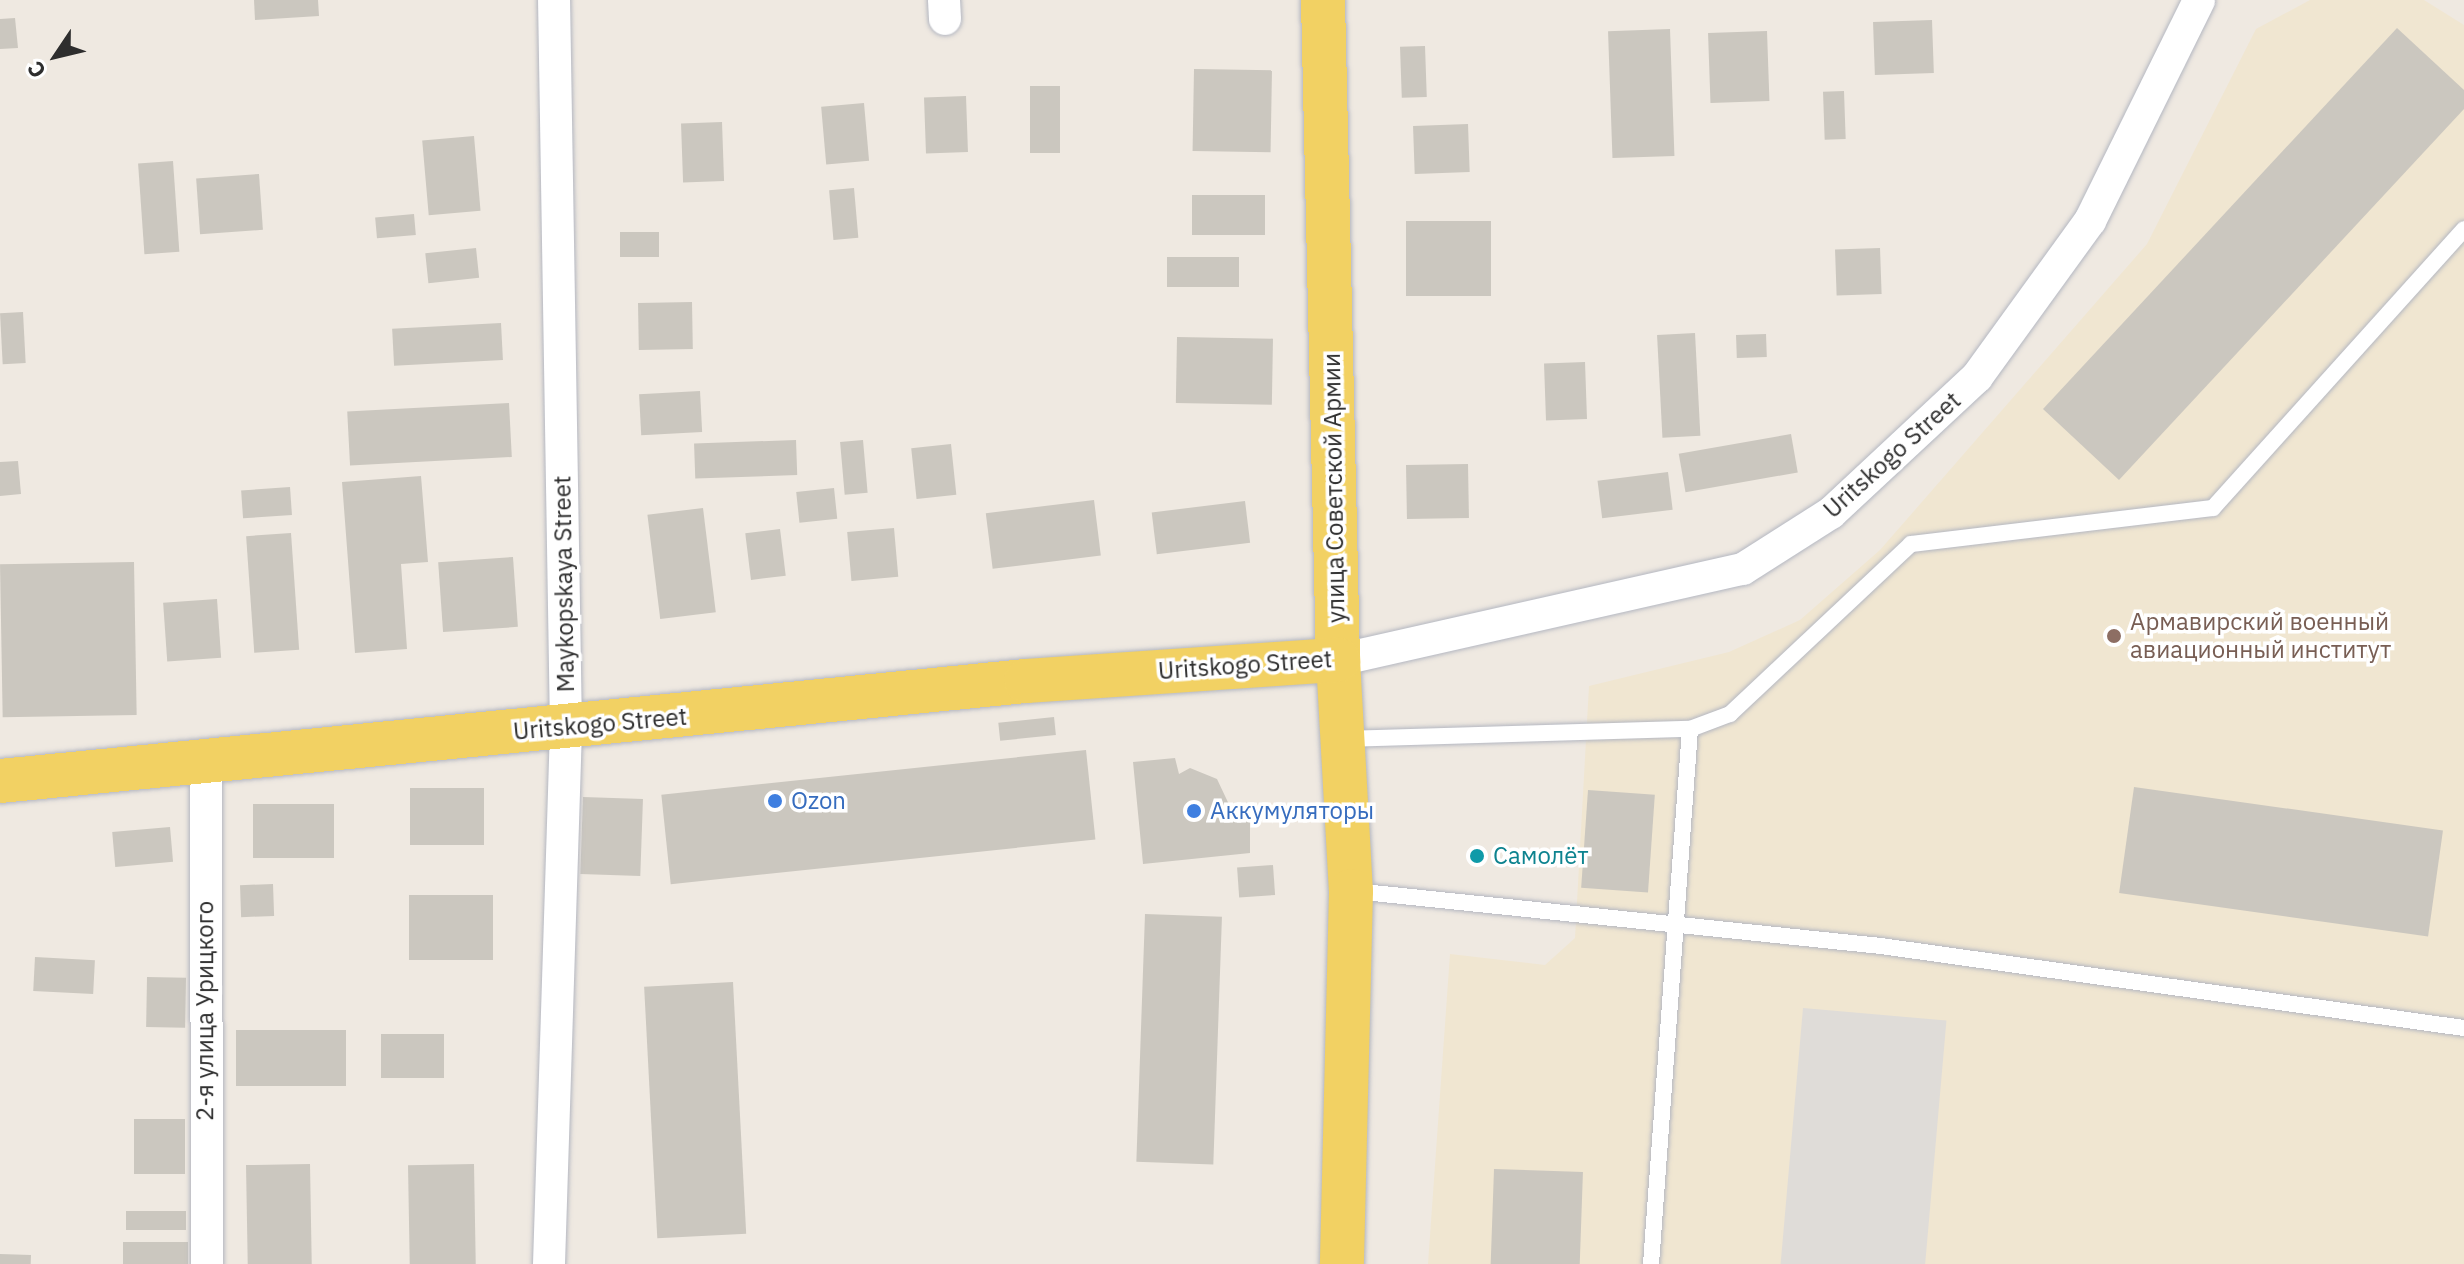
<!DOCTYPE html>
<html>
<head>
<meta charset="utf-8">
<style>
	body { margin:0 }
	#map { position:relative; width:2464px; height:1264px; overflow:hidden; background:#efe9e1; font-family:"IBM Plex Sans",sans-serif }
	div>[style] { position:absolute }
	.education>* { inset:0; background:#f0e6d1 }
	.plaza>* { inset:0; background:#dfdcd8; transform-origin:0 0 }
	.building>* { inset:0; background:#cbc7bf; transform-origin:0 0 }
	.roads { filter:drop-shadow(0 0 2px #b4b7c1) drop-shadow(0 0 2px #b4b7c1) }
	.service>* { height:16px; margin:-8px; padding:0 8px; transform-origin:8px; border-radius:8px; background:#fff }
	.minor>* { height:32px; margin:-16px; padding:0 16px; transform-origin:16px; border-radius:16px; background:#fff }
	.primary>* { height:44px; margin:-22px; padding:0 22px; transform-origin:22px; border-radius:22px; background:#f2d163 }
	.dots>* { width:22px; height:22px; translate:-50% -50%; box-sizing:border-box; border:4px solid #fff; border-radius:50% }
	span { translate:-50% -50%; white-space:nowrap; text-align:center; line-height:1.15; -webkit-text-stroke:7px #fff; paint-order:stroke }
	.street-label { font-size:24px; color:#2e2e2e }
	.education-label { font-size:24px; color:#785e54 }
	.left { translate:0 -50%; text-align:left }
	.shop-label { font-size:24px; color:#366cbe }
	.culture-label { font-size:24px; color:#0d838f }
	.north { position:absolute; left:16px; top:16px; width:80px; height:80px; -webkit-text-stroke:6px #fff; paint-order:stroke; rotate:235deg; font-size:22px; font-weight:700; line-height:32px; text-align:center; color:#2e2e2e }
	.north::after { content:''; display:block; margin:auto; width:28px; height:36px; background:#2e2e2e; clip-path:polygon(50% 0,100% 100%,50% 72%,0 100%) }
</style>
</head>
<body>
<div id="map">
	<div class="education">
		<div style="clip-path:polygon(2310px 0,2424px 0,2464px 25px,2464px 1264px,1428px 1264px,1450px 954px,1545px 965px,1575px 938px,1589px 686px,1729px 652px,1800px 620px,1880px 550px,2147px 244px,2256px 29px)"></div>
	</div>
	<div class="plaza">
		<div style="left:1803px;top:1008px;width:144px;height:257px;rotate:5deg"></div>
	</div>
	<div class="building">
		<div style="clip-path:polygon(254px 0,318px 0,319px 16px,255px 20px)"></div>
		<div style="clip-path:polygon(15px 18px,18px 48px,0 49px,0 19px)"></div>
		<div style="left:1932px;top:20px;width:53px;height:59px;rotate:88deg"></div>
		<div style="clip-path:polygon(2397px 28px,2464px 90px,2464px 109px,2119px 480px,2043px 409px)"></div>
		<div style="left:1670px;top:29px;width:127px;height:62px;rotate:88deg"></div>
		<div style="left:1767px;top:31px;width:70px;height:59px;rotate:88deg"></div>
		<div style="left:1425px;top:46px;width:51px;height:25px;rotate:88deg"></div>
		<div style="left:1194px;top:69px;width:78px;height:82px;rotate:1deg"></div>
		<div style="left:1030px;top:86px;width:30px;height:67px"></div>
		<div style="left:1844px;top:91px;width:48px;height:21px;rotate:88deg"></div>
		<div style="left:966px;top:96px;width:56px;height:42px;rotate:88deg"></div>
		<div style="left:864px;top:103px;width:58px;height:43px;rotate:85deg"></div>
		<div style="left:722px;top:122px;width:59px;height:41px;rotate:88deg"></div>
		<div style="left:1468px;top:124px;width:48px;height:55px;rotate:88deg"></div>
		<div style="left:474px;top:136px;width:75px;height:52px;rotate:85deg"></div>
		<div style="left:173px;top:161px;width:91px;height:35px;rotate:86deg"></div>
		<div style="left:259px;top:174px;width:56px;height:63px;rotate:86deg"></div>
		<div style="left:854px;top:188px;width:50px;height:25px;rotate:85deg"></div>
		<div style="left:1192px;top:195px;width:73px;height:40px"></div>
		<div style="left:414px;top:214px;width:21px;height:39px;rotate:85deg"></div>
		<div style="left:1406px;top:221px;width:85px;height:75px"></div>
		<div style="left:620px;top:232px;width:39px;height:25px"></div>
		<div style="left:476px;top:248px;width:30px;height:51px;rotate:84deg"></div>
		<div style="left:1880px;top:248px;width:46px;height:45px;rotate:88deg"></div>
		<div style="left:1167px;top:257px;width:72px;height:30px"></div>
		<div style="left:692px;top:302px;width:47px;height:54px;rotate:89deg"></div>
		<div style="left:23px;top:312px;width:51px;height:23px;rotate:87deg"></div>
		<div style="left:501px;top:323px;width:37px;height:109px;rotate:87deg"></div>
		<div style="left:1695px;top:333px;width:103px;height:38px;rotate:87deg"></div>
		<div style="left:1766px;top:334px;width:23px;height:30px;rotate:88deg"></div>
		<div style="left:1177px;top:337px;width:96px;height:66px;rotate:1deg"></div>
		<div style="left:1585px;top:362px;width:57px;height:41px;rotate:88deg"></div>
		<div style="left:700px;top:391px;width:41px;height:61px;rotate:87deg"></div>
		<div style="left:509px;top:403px;width:54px;height:162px;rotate:87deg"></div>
		<div style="left:1791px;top:434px;width:39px;height:114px;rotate:80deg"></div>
		<div style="left:796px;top:440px;width:35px;height:102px;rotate:88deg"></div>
		<div style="left:863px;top:440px;width:53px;height:23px;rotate:85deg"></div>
		<div style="left:951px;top:444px;width:51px;height:40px;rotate:84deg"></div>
		<div style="clip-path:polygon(18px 461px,21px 494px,0 496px,0 462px)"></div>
		<div style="left:1468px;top:464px;width:54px;height:62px;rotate:89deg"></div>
		<div style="left:1668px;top:472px;width:38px;height:71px;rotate:83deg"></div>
		<div style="clip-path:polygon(421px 476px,428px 562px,401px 564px,407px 649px,355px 653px,342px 482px)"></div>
		<div style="left:290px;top:487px;width:28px;height:49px;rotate:86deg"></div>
		<div style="left:834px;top:488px;width:31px;height:38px;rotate:84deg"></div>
		<div style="left:1094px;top:500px;width:56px;height:109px;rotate:83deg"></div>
		<div style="left:1245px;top:501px;width:42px;height:94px;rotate:83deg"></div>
		<div style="left:703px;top:508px;width:105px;height:56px;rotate:83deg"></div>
		<div style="left:894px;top:528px;width:49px;height:47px;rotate:85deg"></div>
		<div style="left:780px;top:529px;width:47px;height:35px;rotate:83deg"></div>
		<div style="left:291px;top:533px;width:117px;height:45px;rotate:86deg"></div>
		<div style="left:513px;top:557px;width:70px;height:75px;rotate:86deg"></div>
		<div style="left:134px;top:562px;width:153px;height:134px;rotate:89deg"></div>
		<div style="left:217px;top:599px;width:59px;height:54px;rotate:86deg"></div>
		<div style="left:1054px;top:717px;width:18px;height:56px;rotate:84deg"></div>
		<div style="left:1086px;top:750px;width:90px;height:427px;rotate:84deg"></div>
		<div style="clip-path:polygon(1175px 758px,1179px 774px,1190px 768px,1217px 779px,1234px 815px,1250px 816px,1250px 853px,1143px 864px,1133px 762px)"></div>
		<div style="left:2134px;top:787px;width:312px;height:107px;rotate:8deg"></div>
		<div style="left:410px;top:788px;width:74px;height:57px"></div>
		<div style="left:1588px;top:790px;width:67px;height:98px;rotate:4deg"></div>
		<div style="left:583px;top:797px;width:60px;height:77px;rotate:2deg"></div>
		<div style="left:253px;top:804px;width:81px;height:54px"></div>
		<div style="left:170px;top:827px;width:35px;height:58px;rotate:85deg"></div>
		<div style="left:1273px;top:865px;width:30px;height:36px;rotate:86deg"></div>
		<div style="left:273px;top:884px;width:32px;height:33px;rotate:88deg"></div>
		<div style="left:493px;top:895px;width:65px;height:84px;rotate:90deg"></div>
		<div style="left:1145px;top:914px;width:77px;height:248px;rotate:2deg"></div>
		<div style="left:35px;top:957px;width:60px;height:34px;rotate:3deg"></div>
		<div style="left:147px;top:977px;width:39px;height:50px;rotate:1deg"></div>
		<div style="left:733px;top:982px;width:252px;height:89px;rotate:87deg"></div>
		<div style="left:346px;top:1030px;width:56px;height:110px;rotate:90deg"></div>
		<div style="left:444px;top:1034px;width:44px;height:63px;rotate:90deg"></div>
		<div style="left:134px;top:1119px;width:51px;height:55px"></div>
		<div style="left:310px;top:1164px;width:100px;height:64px;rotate:89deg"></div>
		<div style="left:474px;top:1164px;width:100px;height:66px;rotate:89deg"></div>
		<div style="left:1494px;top:1169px;width:89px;height:95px;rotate:2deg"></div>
		<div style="left:186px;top:1211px;width:19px;height:60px;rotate:90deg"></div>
		<div style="left:188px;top:1242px;width:22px;height:65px;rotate:90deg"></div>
		<div style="left:0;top:1254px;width:31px;height:10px;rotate:2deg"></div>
	</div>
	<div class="roads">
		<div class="service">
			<div style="left:1343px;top:739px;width:347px;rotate:-1.7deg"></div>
			<div style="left:1690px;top:729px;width:43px;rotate:-20.6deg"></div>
			<div style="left:1730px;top:714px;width:248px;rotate:-43.2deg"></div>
			<div style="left:1911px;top:544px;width:304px;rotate:-6.8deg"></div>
			<div style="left:2213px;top:508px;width:375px;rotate:-48deg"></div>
			<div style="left:1354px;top:891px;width:530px;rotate:5.96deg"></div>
			<div style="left:1881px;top:946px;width:589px;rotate:8.01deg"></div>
			<div style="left:1651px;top:1264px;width:536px;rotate:-85.83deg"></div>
		</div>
		<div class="minor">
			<div style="left:944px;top:0;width:19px;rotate:87deg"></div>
			<div style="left:1338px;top:660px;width:415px;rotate:-12.7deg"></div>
			<div style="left:1743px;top:569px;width:104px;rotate:-32.5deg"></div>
			<div style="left:1831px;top:513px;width:200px;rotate:-43deg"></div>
			<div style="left:1977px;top:377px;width:193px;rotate:-54.1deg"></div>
			<div style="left:2090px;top:221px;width:246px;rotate:-63.7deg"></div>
			<div style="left:206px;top:757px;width:507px;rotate:89.89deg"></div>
			<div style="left:549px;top:1264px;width:535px;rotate:-88.18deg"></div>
			<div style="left:566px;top:729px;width:729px;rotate:-90.94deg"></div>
		</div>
		<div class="primary">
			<div style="left:1323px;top:0;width:660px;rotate:88.7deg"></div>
			<div style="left:1338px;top:660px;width:231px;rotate:86.8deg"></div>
			<div style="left:1351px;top:891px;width:373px;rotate:91.4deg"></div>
			<div style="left:0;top:781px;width:1031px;rotate:-5.57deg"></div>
			<div style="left:1026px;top:681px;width:313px;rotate:-3.9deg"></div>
		</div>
	</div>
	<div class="dots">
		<div style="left:2114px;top:636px;background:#8d6e63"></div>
		<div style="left:775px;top:801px;background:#3f7fe0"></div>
		<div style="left:1194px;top:811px;background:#3f7fe0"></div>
		<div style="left:1477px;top:856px;background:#0f9aa8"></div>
	</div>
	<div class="street-label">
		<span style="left:1892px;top:455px;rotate:-42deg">Uritskogo Street</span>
		<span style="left:1334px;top:488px;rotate:-91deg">улица Советской Армии</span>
		<span style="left:564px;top:584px;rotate:-91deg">Maykopskaya Street</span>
		<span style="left:1245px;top:665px;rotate:-4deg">Uritskogo Street</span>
		<span style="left:600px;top:724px;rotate:-5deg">Uritskogo Street</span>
		<span style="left:205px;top:1011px;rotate:-90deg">2-я улица Урицкого</span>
	</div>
	<div class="education-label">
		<span class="left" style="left:2130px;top:636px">Армавирский военный<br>авиационный институт</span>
	</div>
	<div class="shop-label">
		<span class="left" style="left:791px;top:801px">Ozon</span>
		<span class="left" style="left:1210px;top:811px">Аккумуляторы</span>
	</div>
	<div class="culture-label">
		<span class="left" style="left:1493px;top:856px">Самолёт</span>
	</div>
	<div class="north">С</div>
</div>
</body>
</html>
